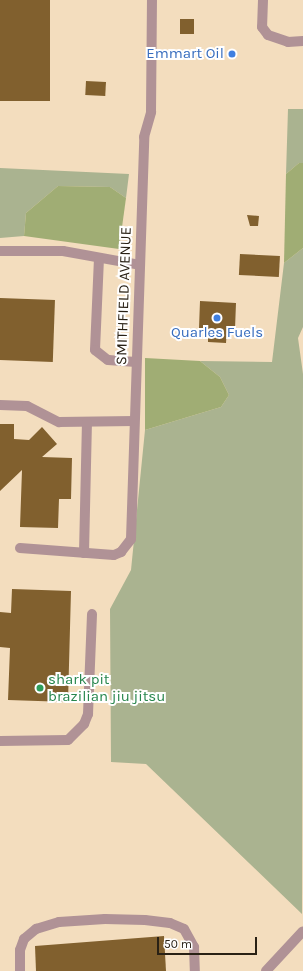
<!DOCTYPE html>
<html>
<head>
<meta charset="utf-8">
<style>
	body { margin:0 }
	#map { position:relative; width:303px; height:971px; overflow:hidden; background:#f3ddbe; font-family:Karla,sans-serif }
	div>[style] { position:absolute }
	.green>* { inset:0; background:#aab390 }
	.forest>* { inset:0; background:#a0ad74 }
	.building>* { inset:0; background:#81602e; transform-origin:0 0 }
	.minor>* { height:10px; margin:-5px; padding:0 5px; transform-origin:5px; border-radius:5px; background:#b09296 }
	.dots>* { width:11px; height:11px; translate:-50% -50%; box-sizing:border-box; border:2px solid #fff; border-radius:50% }
	span { translate:-50% -50%; white-space:nowrap; text-align:center; line-height:1.15; -webkit-text-stroke:4px #fff; paint-order:stroke }
	.shop-label { font-size:15px; color:#366cbe }
	.right { translate:-100% -50%; text-align:right }
	.street-label { font-size:15px; color:#292115 }
	.leisure-label { font-size:15px; color:#27864d }
	.left { translate:0 -50%; text-align:left }
	.scale { position:absolute; left:157px; top:937px; width:100px; height:18px; box-sizing:border-box; border:2px solid #292115; border-top:0; padding-left:5px; font-size:12px; line-height:14px; white-space:nowrap; color:#292115; -webkit-text-stroke:3px #fff; paint-order:stroke }
</style>
</head>
<body>
<div id="map">
	<div class="green">
		<div style="clip-path:polygon(288px 109px,303px 109px,303px 163px,299px 163px,286px 174px)"></div>
		<div style="clip-path:polygon(0 168px,129px 174px,126px 198px,110px 187px,58px 186px,26px 213px,24px 236px,0 238px)"></div>
		<div style="clip-path:polygon(303px 248px,303px 327px,298px 338px,303px 374px,302px 914px,146px 764px,111px 762px,110px 609px,131px 570px,145px 430px,221px 407px,229px 395px,220px 377px,200px 361px,272px 362px,284px 263px)"></div>
	</div>
	<div class="forest">
		<div style="clip-path:polygon(299px 163px,303px 163px,303px 248px,284px 263px,286px 174px)"></div>
		<div style="clip-path:polygon(58px 186px,110px 187px,126px 198px,119px 249px,24px 236px,26px 213px)"></div>
		<div style="clip-path:polygon(145px 358px,200px 361px,220px 377px,229px 395px,221px 407px,145px 430px)"></div>
	</div>
	<div class="building">
		<div style="left:0;top:0;width:50px;height:101px"></div>
		<div style="left:180px;top:19px;width:14px;height:15px"></div>
		<div style="left:86px;top:81px;width:20px;height:14px;rotate:3deg"></div>
		<div style="clip-path:polygon(247px 215px,259px 216px,258px 226px,250px 226px)"></div>
		<div style="left:240px;top:254px;width:40px;height:21px;rotate:3deg"></div>
		<div style="left:0;top:298px;width:55px;height:62px;rotate:2deg"></div>
		<div style="clip-path:polygon(200px 301px,236px 303px,235px 329px,227px 329px,226px 343px,208px 342px,208px 329px,199px 328px)"></div>
		<div style="clip-path:polygon(0 424px,14px 424px,14px 439px,29px 440px,42px 427px,57px 444px,42px 457px,72px 458px,71px 499px,59px 499px,58px 528px,20px 527px,22px 470px,0 491px)"></div>
		<div style="clip-path:polygon(12px 589px,71px 591px,68px 702px,8px 700px,10px 648px,0 647px,0 612px,11px 613px)"></div>
		<div style="clip-path:polygon(164px 936px,166px 971px,36px 971px,35px 946px)"></div>
	</div>
	<div class="minor">
		<div style="left:263px;top:0;width:27px;rotate:92deg"></div>
		<div style="left:262px;top:27px;width:10px;rotate:53deg"></div>
		<div style="left:268px;top:35px;width:21px;rotate:19deg"></div>
		<div style="left:288px;top:42px;width:15px;rotate:-4deg"></div>
		<div style="left:0;top:251px;width:63px"></div>
		<div style="left:63px;top:251px;width:78px;rotate:10.3deg"></div>
		<div style="left:99px;top:258px;width:92px;rotate:92.5deg"></div>
		<div style="left:95px;top:350px;width:16px;rotate:38deg"></div>
		<div style="left:108px;top:360px;width:28px;rotate:4deg"></div>
		<div style="left:0;top:405px;width:27px;rotate:2deg"></div>
		<div style="left:27px;top:406px;width:36px;rotate:27deg"></div>
		<div style="left:59px;top:422px;width:75px;rotate:-0.8deg"></div>
		<div style="left:20px;top:548px;width:94px;rotate:4.3deg"></div>
		<div style="left:114px;top:555px;width:8px;rotate:-23deg"></div>
		<div style="left:121px;top:552px;width:16px;rotate:-52deg"></div>
		<div style="left:131px;top:539px;width:402px;rotate:-88.1deg"></div>
		<div style="left:144px;top:137px;width:26px;rotate:-74deg"></div>
		<div style="left:151px;top:112px;width:112px;rotate:-89.5deg"></div>
		<div style="left:84px;top:553px;width:131px;rotate:-88.7deg"></div>
		<div style="left:0;top:741px;width:68px;rotate:-0.8deg"></div>
		<div style="left:68px;top:740px;width:23px;rotate:-45deg"></div>
		<div style="left:84px;top:724px;width:11px;rotate:-68deg"></div>
		<div style="left:88px;top:714px;width:100px;rotate:-87.7deg"></div>
		<div style="left:20px;top:971px;width:21px;rotate:-90deg"></div>
		<div style="left:20px;top:950px;width:12px;rotate:-70deg"></div>
		<div style="left:24px;top:939px;width:16px;rotate:-40deg"></div>
		<div style="left:36px;top:929px;width:24px;rotate:-17deg"></div>
		<div style="left:59px;top:922px;width:46px;rotate:-3.7deg"></div>
		<div style="left:105px;top:919px;width:40px;rotate:1.4deg"></div>
		<div style="left:145px;top:920px;width:25px;rotate:7deg"></div>
		<div style="left:170px;top:923px;width:15px;rotate:23deg"></div>
		<div style="left:184px;top:929px;width:21px;rotate:61deg"></div>
		<div style="left:194px;top:947px;width:24px;rotate:88deg"></div>
		<div style="left:266px;top:971px;width:54px;rotate:-47.2deg"></div>
	</div>
	<div class="dots">
		<div style="left:232px;top:54px;background:#3f7fe0"></div>
		<div style="left:217px;top:318px;background:#3f7fe0"></div>
		<div style="left:40px;top:688px;background:#2e9e5b"></div>
	</div>
	<div class="shop-label">
		<span class="right" style="left:224px;top:54px">Emmart Oil</span>
		<span style="left:217px;top:333px">Quarles Fuels</span>
	</div>
	<div class="street-label">
		<span style="left:124px;top:296px;rotate:-88deg">SMITHFIELD AVENUE</span>
	</div>
	<div class="leisure-label">
		<span class="left" style="left:48px;top:688px">shark pit<br>brazilian jiu jitsu</span>
	</div>
	<div class="scale">50 m</div>
</div>
</body>
</html>
